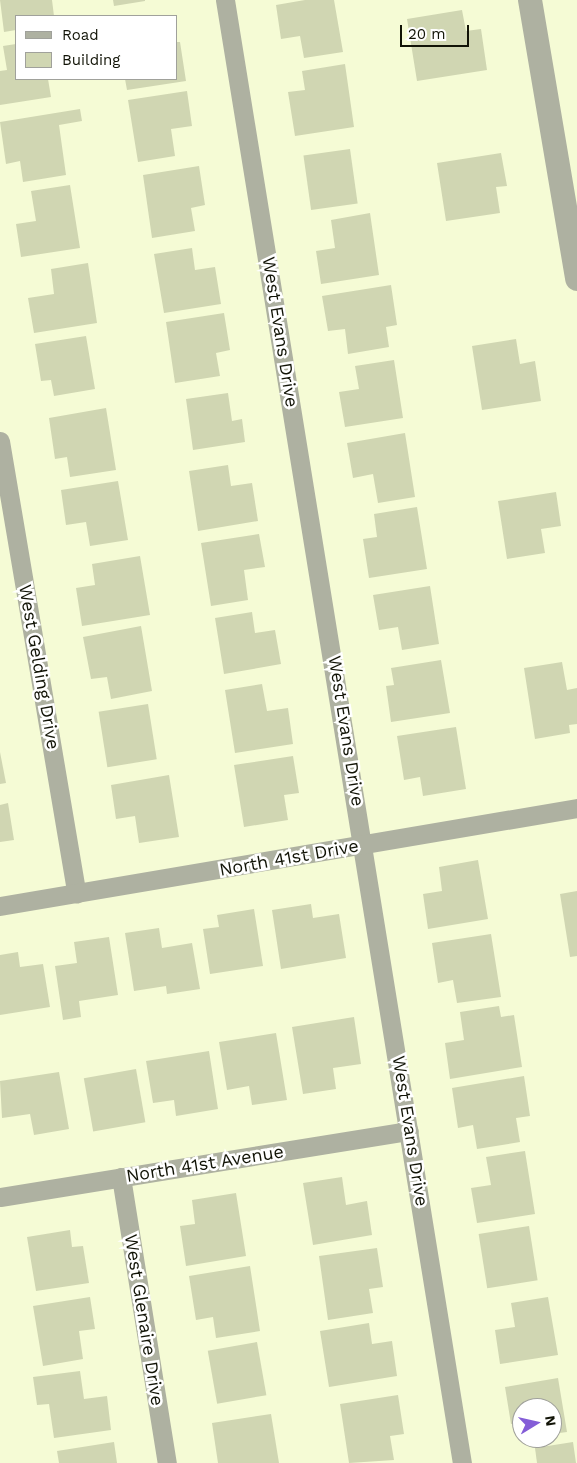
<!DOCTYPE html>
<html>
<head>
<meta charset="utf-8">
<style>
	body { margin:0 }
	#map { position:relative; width:577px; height:1463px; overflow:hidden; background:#f5fbd5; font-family:"Work Sans",sans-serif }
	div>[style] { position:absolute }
	.building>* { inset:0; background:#d0d6b2; transform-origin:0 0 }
	.minor>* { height:19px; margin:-9.5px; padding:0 9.5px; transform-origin:9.5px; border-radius:9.5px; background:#aeb1a1 }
	.tertiary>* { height:24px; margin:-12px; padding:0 12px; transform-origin:12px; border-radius:12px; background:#aeb1a1 }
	span { translate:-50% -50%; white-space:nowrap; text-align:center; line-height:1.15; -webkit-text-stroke:5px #fff; paint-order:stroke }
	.street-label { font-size:18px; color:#111306 }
	.legend { position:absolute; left:15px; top:15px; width:162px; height:65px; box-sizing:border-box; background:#fff; border:1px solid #a0a19b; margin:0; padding:6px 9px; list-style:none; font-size:15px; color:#111306 }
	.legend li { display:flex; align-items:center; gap:10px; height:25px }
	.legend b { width:25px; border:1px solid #a0a19b }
	.north { position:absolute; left:512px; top:1398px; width:50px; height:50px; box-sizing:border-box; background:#fff; border:1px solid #a0a19b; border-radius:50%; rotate:81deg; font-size:14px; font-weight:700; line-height:20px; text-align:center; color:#111306 }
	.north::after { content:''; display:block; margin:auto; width:18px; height:22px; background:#845dd7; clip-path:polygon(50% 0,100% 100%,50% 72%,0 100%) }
	.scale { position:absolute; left:400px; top:25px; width:69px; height:22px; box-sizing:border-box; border:2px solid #111306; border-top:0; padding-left:6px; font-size:15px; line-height:18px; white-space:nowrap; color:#111306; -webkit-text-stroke:4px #fff; paint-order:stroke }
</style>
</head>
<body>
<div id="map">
	<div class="building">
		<div style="clip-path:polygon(0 0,52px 0,54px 16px,16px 16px,16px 30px,4px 32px)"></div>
		<div style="clip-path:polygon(113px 0,145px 0,145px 1px,114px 6px)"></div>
		<div style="clip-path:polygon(305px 0,334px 0,343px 52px,304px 58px,300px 36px,281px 39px,276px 5px)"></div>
		<div style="clip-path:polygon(462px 10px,466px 31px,481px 29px,487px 70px,417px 81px,407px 19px)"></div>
		<div style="clip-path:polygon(176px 42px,180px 42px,186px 81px,127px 90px,125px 79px,176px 79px)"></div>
		<div style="clip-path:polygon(16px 44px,16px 79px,48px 79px,51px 97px,0 105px,0 71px,7px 70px,3px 46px)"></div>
		<div style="clip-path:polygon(345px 64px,354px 127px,295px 136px,288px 92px,305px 90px,302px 71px)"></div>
		<div style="clip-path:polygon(187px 91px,192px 126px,171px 129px,175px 156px,138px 162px,128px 100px)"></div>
		<div style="clip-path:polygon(80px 109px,82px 121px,59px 125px,66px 175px,23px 182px,20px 161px,6px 164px,0 122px)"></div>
		<div style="left:350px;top:149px;width:55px;height:47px;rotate:82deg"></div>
		<div style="clip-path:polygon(501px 153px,507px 186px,496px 187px,500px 213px,446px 221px,437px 163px)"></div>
		<div style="clip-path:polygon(199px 166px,205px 205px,191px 208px,195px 231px,152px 238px,143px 175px)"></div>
		<div style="clip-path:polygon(70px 185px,80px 248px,21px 257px,16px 224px,36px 221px,31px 191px)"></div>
		<div style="clip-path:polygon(370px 213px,379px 275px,321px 284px,316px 251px,335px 248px,331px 220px)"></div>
		<div style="clip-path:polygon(192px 248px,195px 270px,215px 267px,221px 304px,164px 313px,154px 254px)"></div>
		<div style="clip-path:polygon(88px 263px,97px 323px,34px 333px,28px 298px,54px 294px,51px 269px)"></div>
		<div style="clip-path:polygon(391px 285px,397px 325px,386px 327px,389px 347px,348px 354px,345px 329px,328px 331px,322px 296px)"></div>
		<div style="clip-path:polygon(224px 313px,230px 350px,216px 353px,220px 376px,175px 383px,166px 322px)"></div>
		<div style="clip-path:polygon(86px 336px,95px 389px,54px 396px,51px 380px,41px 381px,35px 344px)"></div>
		<div style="clip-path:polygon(516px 339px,520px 364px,535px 361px,541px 401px,482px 410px,472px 346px)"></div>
		<div style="clip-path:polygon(394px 360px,403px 418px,345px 427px,339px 392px,359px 389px,355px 366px)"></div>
		<div style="clip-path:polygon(228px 393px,232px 421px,242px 419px,245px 442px,193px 450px,186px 399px)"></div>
		<div style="clip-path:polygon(106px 408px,116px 470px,70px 477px,67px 457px,55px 459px,49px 418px)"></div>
		<div style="clip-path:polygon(405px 433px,415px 497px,378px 503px,373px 474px,353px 478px,347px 443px)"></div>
		<div style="clip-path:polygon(228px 465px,231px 486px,252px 483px,258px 521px,198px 531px,189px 471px)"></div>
		<div style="clip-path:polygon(118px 481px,128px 540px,90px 546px,86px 522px,66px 525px,61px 490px)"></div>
		<div style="clip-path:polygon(556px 492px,561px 526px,541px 529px,545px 553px,507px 559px,498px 501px)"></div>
		<div style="clip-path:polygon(417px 507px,427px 569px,369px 578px,363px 539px,377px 537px,374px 514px)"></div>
		<div style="clip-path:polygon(259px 534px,265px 567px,244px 570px,248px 600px,211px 606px,201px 543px)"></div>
		<div style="clip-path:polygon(140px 556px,150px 615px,82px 626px,76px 588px,95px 585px,92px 564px)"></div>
		<div style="clip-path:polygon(430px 586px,439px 644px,402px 650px,398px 627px,379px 630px,373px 595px)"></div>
		<div style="clip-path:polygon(252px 612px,255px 633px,275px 630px,281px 664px,224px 674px,215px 618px)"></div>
		<div style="clip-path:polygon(141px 626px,152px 691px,111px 699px,107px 677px,91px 679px,83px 637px)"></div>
		<div style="clip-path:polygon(441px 660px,450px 713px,391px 722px,386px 686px,394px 685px,391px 668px)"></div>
		<div style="clip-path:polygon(562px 662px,567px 690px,577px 688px,577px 724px,569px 725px,570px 733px,535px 739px,524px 668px)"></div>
		<div style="clip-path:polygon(262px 684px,267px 711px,288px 708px,293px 744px,235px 753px,225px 690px)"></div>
		<div style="left:148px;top:704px;width:56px;height:50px;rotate:81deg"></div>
		<div style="clip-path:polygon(456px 727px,466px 789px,423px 796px,420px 777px,404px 780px,397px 736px)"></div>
		<div style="clip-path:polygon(0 752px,6px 783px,0 784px)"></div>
		<div style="clip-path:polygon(293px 756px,299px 793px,284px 795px,288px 820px,244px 827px,234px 765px)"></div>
		<div style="clip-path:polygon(169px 775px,179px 837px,139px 843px,135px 816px,116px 819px,111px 785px)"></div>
		<div style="clip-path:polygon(8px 803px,14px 840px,0 842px,0 805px)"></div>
		<div style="clip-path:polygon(478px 860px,488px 919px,428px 929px,423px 894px,442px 891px,439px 867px)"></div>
		<div style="clip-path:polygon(577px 891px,577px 956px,570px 957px,560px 894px)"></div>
		<div style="clip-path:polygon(311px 904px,313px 918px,339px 914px,346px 958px,281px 969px,272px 910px)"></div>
		<div style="clip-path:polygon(254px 909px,263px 966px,210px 974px,203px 929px,219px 927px,217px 915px)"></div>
		<div style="clip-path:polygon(159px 928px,162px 948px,192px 943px,200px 989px,167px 994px,166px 986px,134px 991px,125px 933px)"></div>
		<div style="clip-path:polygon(491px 934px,501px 997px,457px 1003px,453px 980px,438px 983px,432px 943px)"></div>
		<div style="clip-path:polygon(109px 937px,118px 995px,79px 1001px,81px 1017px,63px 1020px,55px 966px,77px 963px,74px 942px)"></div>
		<div style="clip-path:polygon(18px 952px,20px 967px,43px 964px,50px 1007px,0 1015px,0 955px)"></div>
		<div style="clip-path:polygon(499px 1006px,501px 1017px,514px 1015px,522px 1067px,450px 1079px,445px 1043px,464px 1040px,460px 1012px)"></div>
		<div style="clip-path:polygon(354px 1017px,361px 1064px,333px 1068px,336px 1089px,303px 1094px,292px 1027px)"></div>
		<div style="clip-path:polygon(276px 1033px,287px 1100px,252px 1105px,249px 1086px,227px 1090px,219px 1042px)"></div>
		<div style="clip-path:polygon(209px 1051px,218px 1109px,176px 1116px,174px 1100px,153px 1103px,146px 1061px)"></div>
		<div style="left:136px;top:1069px;width:54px;height:53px;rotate:80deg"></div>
		<div style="clip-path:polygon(59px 1072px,69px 1129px,34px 1135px,30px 1114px,2px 1118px,0 1081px)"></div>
		<div style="clip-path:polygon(524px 1076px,530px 1116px,516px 1118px,520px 1142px,477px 1149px,473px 1125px,458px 1128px,452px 1088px)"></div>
		<div style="clip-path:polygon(525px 1151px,535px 1214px,477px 1223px,471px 1188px,491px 1185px,486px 1157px)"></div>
		<div style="clip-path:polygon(342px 1177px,346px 1205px,367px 1201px,372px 1235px,313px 1245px,303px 1183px)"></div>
		<div style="clip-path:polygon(236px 1193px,246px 1256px,186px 1266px,180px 1226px,195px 1224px,192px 1200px)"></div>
		<div style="left:529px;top:1226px;width:55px;height:51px;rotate:81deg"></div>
		<div style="clip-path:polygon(70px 1230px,72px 1247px,83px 1246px,89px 1283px,36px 1291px,27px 1237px)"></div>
		<div style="clip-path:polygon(377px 1248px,383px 1287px,369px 1289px,373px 1313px,328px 1320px,319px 1256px)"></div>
		<div style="clip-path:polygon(250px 1266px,260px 1331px,216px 1338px,213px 1317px,196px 1320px,189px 1276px)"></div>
		<div style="clip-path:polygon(90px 1297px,95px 1329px,79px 1331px,83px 1359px,43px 1366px,33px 1306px)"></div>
		<div style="clip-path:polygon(548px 1297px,558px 1355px,500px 1364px,495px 1330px,515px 1327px,511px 1303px)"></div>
		<div style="clip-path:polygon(369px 1323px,372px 1344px,392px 1341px,397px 1376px,329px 1387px,320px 1331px)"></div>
		<div style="left:257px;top:1342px;width:54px;height:50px;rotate:80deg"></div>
		<div style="clip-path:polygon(80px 1371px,84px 1399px,107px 1396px,111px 1430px,54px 1438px,49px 1404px,37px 1405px,33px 1377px)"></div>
		<div style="clip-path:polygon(558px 1378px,567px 1432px,552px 1434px,552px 1408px,522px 1408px,522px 1430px,520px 1423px,511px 1424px,505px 1387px)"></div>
		<div style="clip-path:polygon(398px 1395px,404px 1434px,390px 1436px,394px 1460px,349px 1463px,340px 1404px)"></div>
		<div style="clip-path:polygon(271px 1414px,279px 1463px,218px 1463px,212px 1423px)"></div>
		<div style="clip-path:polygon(114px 1442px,117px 1463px,59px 1463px,57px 1451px)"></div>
		<div style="clip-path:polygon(573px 1442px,576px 1463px,537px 1463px,535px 1448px)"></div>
	</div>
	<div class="minor">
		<div style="left:225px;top:0;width:1482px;rotate:80.8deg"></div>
		<div style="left:0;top:441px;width:459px;rotate:80.4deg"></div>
		<div style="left:0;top:906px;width:585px;rotate:-9.64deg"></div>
		<div style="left:121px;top:1177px;width:290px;rotate:80.9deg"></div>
		<div style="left:0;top:1197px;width:414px;rotate:-9.2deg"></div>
	</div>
	<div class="tertiary">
		<div style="left:530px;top:0;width:283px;rotate:80.4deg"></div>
	</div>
	<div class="street-label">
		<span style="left:280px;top:332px;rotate:81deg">West Evans Drive</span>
		<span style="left:39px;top:667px;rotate:80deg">West Gelding Drive</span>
		<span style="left:346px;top:731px;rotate:81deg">West Evans Drive</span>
		<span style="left:289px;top:858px;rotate:-10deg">North 41st Drive</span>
		<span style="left:410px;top:1131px;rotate:81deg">West Evans Drive</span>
		<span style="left:205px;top:1164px;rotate:-9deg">North 41st Avenue</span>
		<span style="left:144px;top:1320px;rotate:81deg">West Glenaire Drive</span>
	</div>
	<ul class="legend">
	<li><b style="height:6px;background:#aeb1a1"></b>Road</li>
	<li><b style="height:14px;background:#d0d6b2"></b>Building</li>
	</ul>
	<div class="north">N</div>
	<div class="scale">20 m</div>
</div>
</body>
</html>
